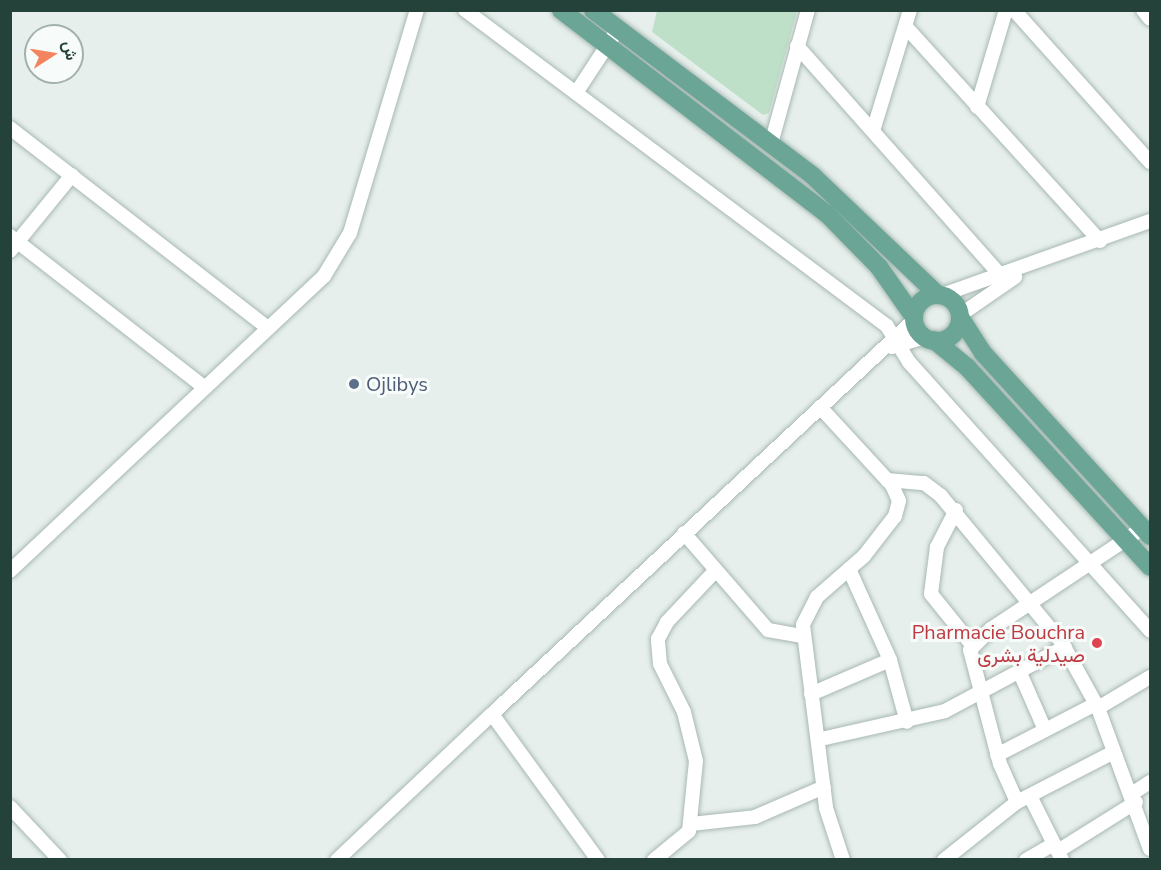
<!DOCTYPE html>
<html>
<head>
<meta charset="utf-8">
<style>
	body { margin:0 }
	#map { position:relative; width:1161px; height:870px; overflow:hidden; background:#e6efeb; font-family:"Nunito Sans",Vazirmatn,sans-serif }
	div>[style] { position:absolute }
	.green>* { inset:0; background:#bfe0c8 }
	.roads { filter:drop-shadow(0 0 2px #a8b8b2) drop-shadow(0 0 2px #a8b8b2) }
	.minor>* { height:14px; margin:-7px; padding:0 7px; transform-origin:7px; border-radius:7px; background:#fff }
	.major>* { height:18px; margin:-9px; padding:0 9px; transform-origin:9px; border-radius:9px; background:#6aa596 }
	.major>.ring { margin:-9px; padding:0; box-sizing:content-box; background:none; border:18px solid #6aa596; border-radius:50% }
	.dots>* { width:16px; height:16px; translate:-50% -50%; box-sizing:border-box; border:3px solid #f7fbf9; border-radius:50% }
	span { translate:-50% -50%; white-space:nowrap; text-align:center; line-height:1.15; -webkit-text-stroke:6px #f7fbf9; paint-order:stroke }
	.service-label { font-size:20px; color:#4e5e75 }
	.left { translate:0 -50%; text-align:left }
	.health-label { font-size:20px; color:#be3a42 }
	.right { translate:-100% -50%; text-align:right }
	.frame { position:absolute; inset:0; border:12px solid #24423a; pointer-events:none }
	.north { position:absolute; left:24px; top:24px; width:60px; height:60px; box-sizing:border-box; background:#f7fbf9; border:2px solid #a3b1ad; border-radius:50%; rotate:78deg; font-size:16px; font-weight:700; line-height:24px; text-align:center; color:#24423a }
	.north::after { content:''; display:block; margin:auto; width:21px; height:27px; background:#f4845f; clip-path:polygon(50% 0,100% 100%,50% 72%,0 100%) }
</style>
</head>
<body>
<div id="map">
	<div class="green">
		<div style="clip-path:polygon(657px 11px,797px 11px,769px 113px,763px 115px,652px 32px)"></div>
	</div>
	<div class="roads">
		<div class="minor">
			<div style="left:465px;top:10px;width:527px;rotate:36.83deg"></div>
			<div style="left:887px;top:326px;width:42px;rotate:58.6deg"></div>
			<div style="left:909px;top:362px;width:361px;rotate:48.1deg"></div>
			<div style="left:1014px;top:10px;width:204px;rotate:48.2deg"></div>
			<div style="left:1143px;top:10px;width:11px;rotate:52deg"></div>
			<div style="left:906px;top:27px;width:289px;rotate:47.8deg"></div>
			<div style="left:797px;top:46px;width:306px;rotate:48.4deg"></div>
			<div style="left:576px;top:93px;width:77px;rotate:-56.7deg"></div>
			<div style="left:977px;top:107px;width:101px;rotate:-73.4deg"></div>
			<div style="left:10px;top:128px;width:326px;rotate:37.8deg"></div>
			<div style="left:873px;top:131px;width:127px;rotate:-73deg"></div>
			<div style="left:771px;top:144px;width:139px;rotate:-74.6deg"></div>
			<div style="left:10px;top:236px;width:247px;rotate:37.9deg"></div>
			<div style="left:10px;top:251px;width:98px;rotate:-50.8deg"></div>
			<div style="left:942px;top:295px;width:221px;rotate:-19.6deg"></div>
			<div style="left:960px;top:315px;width:67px;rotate:-34.6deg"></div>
			<div style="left:892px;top:347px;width:34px;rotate:-17deg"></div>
			<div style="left:820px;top:407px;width:106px;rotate:47.3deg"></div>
			<div style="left:892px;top:485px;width:17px;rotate:66deg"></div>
			<div style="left:899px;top:501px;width:16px;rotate:105deg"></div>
			<div style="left:895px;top:516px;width:51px;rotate:127.8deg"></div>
			<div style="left:864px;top:556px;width:62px;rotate:138.9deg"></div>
			<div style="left:817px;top:597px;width:31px;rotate:117deg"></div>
			<div style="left:803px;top:625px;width:184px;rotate:82.8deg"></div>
			<div style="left:826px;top:808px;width:55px;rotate:71.9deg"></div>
			<div style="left:887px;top:480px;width:37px;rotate:5deg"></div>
			<div style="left:924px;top:483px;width:21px;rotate:37deg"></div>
			<div style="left:941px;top:496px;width:190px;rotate:50.5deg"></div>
			<div style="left:1062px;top:643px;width:74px;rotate:61deg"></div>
			<div style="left:1098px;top:708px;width:150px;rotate:69.8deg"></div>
			<div style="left:956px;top:510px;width:42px;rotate:117.2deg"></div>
			<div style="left:937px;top:547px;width:47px;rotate:97.3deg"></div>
			<div style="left:931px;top:594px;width:67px;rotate:51.1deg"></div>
			<div style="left:684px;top:533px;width:128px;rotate:49.1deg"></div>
			<div style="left:768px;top:630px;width:35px;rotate:10deg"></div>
			<div style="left:849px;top:569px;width:100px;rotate:65.7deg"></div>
			<div style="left:890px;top:660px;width:64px;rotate:74.7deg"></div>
			<div style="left:10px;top:571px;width:431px;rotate:-43.2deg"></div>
			<div style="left:324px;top:276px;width:50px;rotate:-58.8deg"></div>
			<div style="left:350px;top:233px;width:233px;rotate:-73.3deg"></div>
			<div style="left:1020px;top:673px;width:62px;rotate:66.3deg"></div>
			<div style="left:811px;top:694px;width:86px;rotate:-23.3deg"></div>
			<div style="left:1098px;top:708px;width:61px;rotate:-30.8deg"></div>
			<div style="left:821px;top:739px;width:127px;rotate:-12.7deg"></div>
			<div style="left:945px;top:711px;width:136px;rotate:-28.1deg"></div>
			<div style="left:997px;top:755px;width:111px;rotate:-27.3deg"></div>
			<div style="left:1133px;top:793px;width:20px;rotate:-33deg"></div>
			<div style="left:1030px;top:796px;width:72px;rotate:63.4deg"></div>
			<div style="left:1017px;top:802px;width:42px;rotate:-114.1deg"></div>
			<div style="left:1000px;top:764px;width:118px;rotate:-104.7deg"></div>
			<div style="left:970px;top:650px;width:30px;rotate:-45deg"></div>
			<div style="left:991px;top:629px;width:182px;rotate:-33.6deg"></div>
			<div style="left:10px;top:807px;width:73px;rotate:46.7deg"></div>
			<div style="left:691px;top:824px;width:64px;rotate:-6.2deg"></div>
			<div style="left:755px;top:817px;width:75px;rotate:-23.5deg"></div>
			<div style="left:1058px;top:851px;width:92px;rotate:-32.1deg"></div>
			<div style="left:337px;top:860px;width:213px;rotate:-43.3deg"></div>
			<div style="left:598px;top:860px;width:180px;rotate:-126deg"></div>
			<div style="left:492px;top:714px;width:579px;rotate:-43.04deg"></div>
			<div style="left:654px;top:860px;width:45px;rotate:-39.6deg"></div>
			<div style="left:689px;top:831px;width:70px;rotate:-84.3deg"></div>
			<div style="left:696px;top:761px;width:50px;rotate:-103.8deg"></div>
			<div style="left:684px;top:712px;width:54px;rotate:-116.6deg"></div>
			<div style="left:660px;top:664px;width:25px;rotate:-95deg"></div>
			<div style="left:658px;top:639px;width:19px;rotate:-62deg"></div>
			<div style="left:667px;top:622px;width:71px;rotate:-46.7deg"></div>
			<div style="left:944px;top:860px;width:93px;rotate:-38.5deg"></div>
			<div style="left:1017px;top:802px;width:109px;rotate:-27.3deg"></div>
			<div style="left:1026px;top:860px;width:32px;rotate:-30deg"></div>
		</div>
		<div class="major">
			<div style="left:561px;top:10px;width:334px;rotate:37.5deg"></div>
			<div style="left:826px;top:213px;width:76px;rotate:45.5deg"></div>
			<div style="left:879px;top:267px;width:61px;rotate:55deg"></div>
			<div style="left:593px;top:10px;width:276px;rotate:37deg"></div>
			<div style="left:813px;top:176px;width:173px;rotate:43.6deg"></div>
			<div class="ring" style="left:914px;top:295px;width:28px;height:28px"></div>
			<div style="left:960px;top:317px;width:43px;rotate:57.4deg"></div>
			<div style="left:983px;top:353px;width:248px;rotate:47.6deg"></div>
			<div style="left:934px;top:340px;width:43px;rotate:39.3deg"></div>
			<div style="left:967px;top:367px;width:271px;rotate:47.5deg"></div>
		</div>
	</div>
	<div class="dots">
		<div style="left:354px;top:384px;background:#5c6f8a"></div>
		<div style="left:1097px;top:643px;background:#e0444e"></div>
	</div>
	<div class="service-label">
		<span class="left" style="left:366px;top:384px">Ojlibys</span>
	</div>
	<div class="health-label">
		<span class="right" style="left:1085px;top:644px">Pharmacie Bouchra<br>صيدلية بشرى</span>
	</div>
	<div class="frame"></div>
	<div class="north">ش</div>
</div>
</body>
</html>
